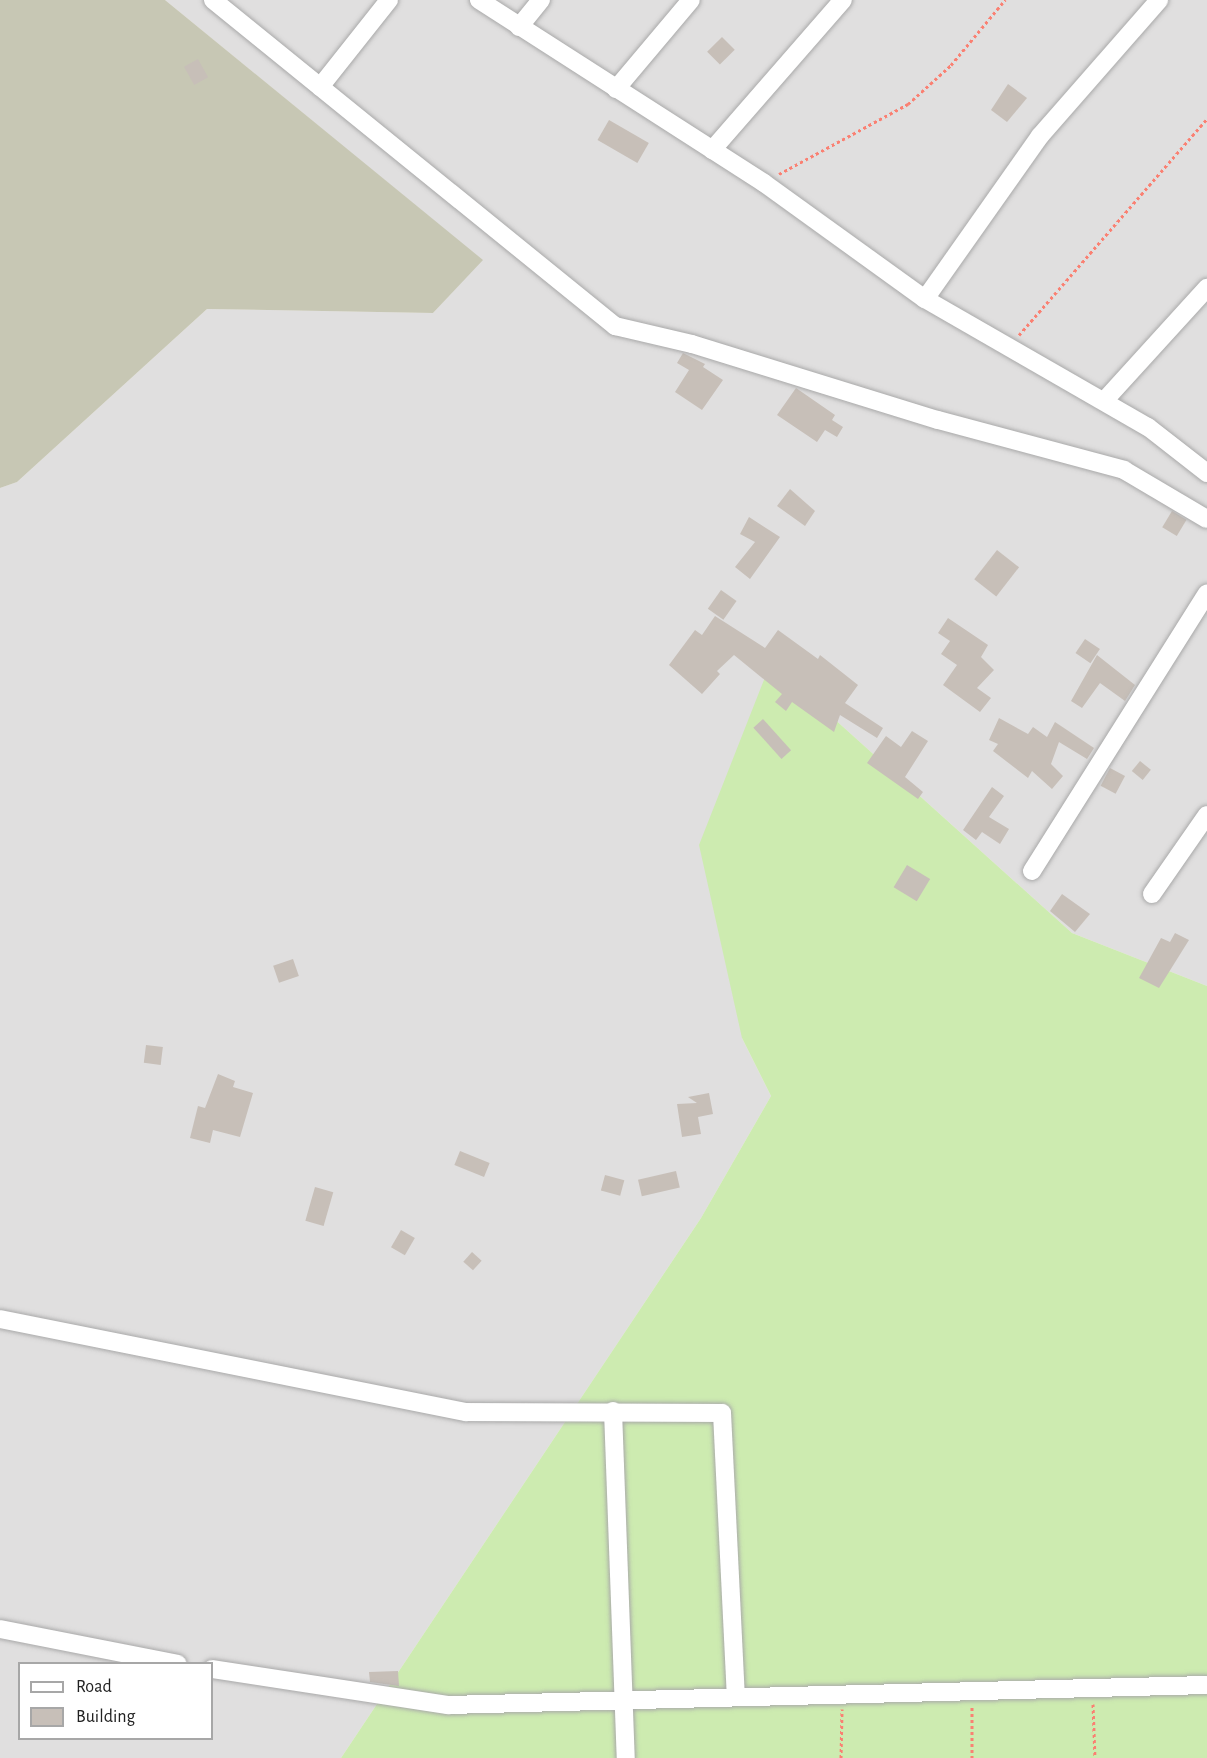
<!DOCTYPE html>
<html>
<head>
<meta charset="utf-8">
<style>
	body { margin:0 }
	#map { position:relative; width:1207px; height:1758px; overflow:hidden; background:#f2efe9; font-family:"Alegreya Sans",sans-serif }
	div>[style] { position:absolute }
	.residential>* { inset:0; background:#e0dfdf }
	.construction>* { inset:0; background:#c7c7b4 }
	.grass>* { inset:0; background:#cdebb0 }
	.building>* { inset:0; background:#c7bfb8; transform-origin:0 0 }
	.path>* { height:3px; margin-top:-1.5px; transform-origin:0; background:repeating-linear-gradient(90deg,#fa8072 0 3px,transparent 0 6px) }
	.roads { filter:drop-shadow(0 0 2px #a9a9a9) drop-shadow(0 0 2px #a9a9a9) }
	.minor>* { height:18px; margin:-9px; padding:0 9px; transform-origin:9px; border-radius:9px; background:#fff }
	span { translate:-50% -50%; white-space:nowrap; text-align:center; line-height:1.15; -webkit-text-stroke:4.5px #fff; paint-order:stroke }
	.legend { position:absolute; left:18px; top:1662px; width:195px; height:78px; box-sizing:border-box; background:#fff; border:2px solid #a7a7a7; margin:0; padding:8px 10px; list-style:none; font-size:18px; color:#222 }
	.legend li { display:flex; align-items:center; gap:12px; height:30px }
	.legend b { width:30px; border:2px solid #a7a7a7 }
</style>
</head>
<body>
<div id="map">
	<div class="residential">
		<div style="clip-path:polygon(evenodd,165px 0,1207px 0,1207px 986px,1072px 933px,772px 663px,742px 1038px,771px 1096px,701px 1218px,341px 1758px,0 1758px,0 488px,17px 482px,207px 309px,433px 313px,482px 260px,165px 0,20px 1664px,212px 1664px,212px 1738px,20px 1738px,20px 1664px)"></div>
	</div>
	<div class="construction">
		<div style="clip-path:polygon(0 0,165px 0,483px 260px,433px 313px,207px 309px,17px 482px,0 488px)"></div>
	</div>
	<div class="grass">
		<div style="clip-path:polygon(771px 662px,1072px 933px,1207px 986px,1207px 1758px,341px 1758px,701px 1218px,771px 1096px,742px 1038px,699px 845px)"></div>
	</div>
	<div class="building">
		<div style="left:722px;top:37px;width:18px;height:21px;rotate:45deg"></div>
		<div style="left:198px;top:59px;width:21px;height:16px;rotate:61deg"></div>
		<div style="clip-path:polygon(1008px 84px,1027px 98px,1007px 122px,991px 110px)"></div>
		<div style="left:609px;top:120px;width:46px;height:23px;rotate:30deg"></div>
		<div style="clip-path:polygon(683px 353px,705px 364px,703px 367px,723px 380px,702px 410px,675px 392px,689px 370px,677px 363px)"></div>
		<div style="clip-path:polygon(796px 388px,835px 415px,832px 420px,843px 427px,837px 437px,825px 430px,817px 442px,777px 415px)"></div>
		<div style="clip-path:polygon(790px 489px,815px 511px,805px 526px,777px 506px)"></div>
		<div style="left:1172px;top:511px;width:17px;height:19px;rotate:31deg"></div>
		<div style="clip-path:polygon(749px 517px,780px 537px,750px 579px,735px 567px,755px 542px,740px 534px)"></div>
		<div style="left:997px;top:550px;width:28px;height:37px;rotate:38deg"></div>
		<div style="left:721px;top:590px;width:19px;height:23px;rotate:35deg"></div>
		<div style="clip-path:polygon(715px 616px,765px 648px,778px 630px,818px 659px,820px 655px,858px 685px,845px 703px,883px 728px,877px 738px,840px 715px,834px 732px,792px 702px,786px 711px,775px 702px,782px 694px,734px 655px,717px 671px,720px 674px,702px 694px,669px 665px,695px 630px,702px 635px)"></div>
		<div style="clip-path:polygon(948px 618px,988px 645px,981px 657px,994px 670px,977px 688px,991px 698px,980px 712px,943px 685px,957px 665px,941px 654px,950px 641px,938px 633px)"></div>
		<div style="left:1085px;top:639px;width:18px;height:17px;rotate:34deg"></div>
		<div style="clip-path:polygon(1097px 655px,1135px 685px,1125px 701px,1100px 683px,1082px 708px,1071px 701px)"></div>
		<div style="clip-path:polygon(999px 718px,1028px 734px,1033px 727px,1047px 737px,1055px 722px,1094px 748px,1087px 759px,1059px 742px,1051px 764px,1063px 776px,1052px 789px,1032px 771px,1028px 778px,993px 751px,998px 744px,989px 740px)"></div>
		<div style="left:763px;top:719px;width:42px;height:13px;rotate:48deg"></div>
		<div style="clip-path:polygon(912px 731px,928px 741px,905px 777px,923px 792px,918px 799px,867px 763px,886px 736px,901px 747px)"></div>
		<div style="left:1140px;top:761px;width:14px;height:13px;rotate:39deg"></div>
		<div style="left:1110px;top:768px;width:17px;height:20px;rotate:28deg"></div>
		<div style="clip-path:polygon(992px 787px,1004px 796px,989px 817px,1009px 829px,1000px 844px,982px 832px,976px 840px,963px 830px)"></div>
		<div style="left:907px;top:865px;width:27px;height:26px;rotate:31deg"></div>
		<div style="clip-path:polygon(1062px 894px,1090px 914px,1075px 932px,1050px 911px)"></div>
		<div style="clip-path:polygon(1175px 933px,1189px 940px,1159px 988px,1139px 978px,1161px 938px,1170px 942px)"></div>
		<div style="left:293px;top:959px;width:18px;height:21px;rotate:71deg"></div>
		<div style="left:146px;top:1045px;width:17px;height:18px;rotate:7deg"></div>
		<div style="clip-path:polygon(218px 1074px,235px 1081px,233px 1087px,253px 1093px,240px 1137px,213px 1130px,210px 1143px,190px 1138px,198px 1106px,205px 1108px)"></div>
		<div style="clip-path:polygon(709px 1093px,713px 1114px,698px 1117px,701px 1134px,682px 1137px,677px 1104px,697px 1103px,688px 1097px)"></div>
		<div style="left:460px;top:1151px;width:32px;height:15px;rotate:22deg"></div>
		<div style="left:676px;top:1171px;width:17px;height:39px;rotate:77deg"></div>
		<div style="left:605px;top:1175px;width:20px;height:16px;rotate:15deg"></div>
		<div style="left:315px;top:1187px;width:19px;height:35px;rotate:16deg"></div>
		<div style="left:401px;top:1230px;width:16px;height:20px;rotate:30deg"></div>
		<div style="left:472px;top:1252px;width:13px;height:13px;rotate:42deg"></div>
		<div style="clip-path:polygon(398px 1671px,399px 1686px,370px 1682px,369px 1672px)"></div>
	</div>
	<div class="path">
		<div style="left:779px;top:174px;width:147px;rotate:-28.5deg"></div>
		<div style="left:908px;top:104px;width:58px;rotate:-42.2deg"></div>
		<div style="left:951px;top:65px;width:85px;rotate:-50.3deg"></div>
		<div style="left:1019px;top:335px;width:286px;rotate:-49deg"></div>
		<div style="left:1093px;top:1704px;width:54px;rotate:87.9deg"></div>
		<div style="left:841px;top:1758px;width:49px;rotate:-88.8deg"></div>
		<div style="left:972px;top:1758px;width:52px;rotate:-90deg"></div>
	</div>
	<div class="roads">
		<div class="minor">
			<div style="left:213px;top:0;width:518px;rotate:39.04deg"></div>
			<div style="left:615px;top:326px;width:79px;rotate:13.2deg"></div>
			<div style="left:692px;top:344px;width:257px;rotate:17.2deg"></div>
			<div style="left:938px;top:420px;width:193px;rotate:15deg"></div>
			<div style="left:1124px;top:470px;width:96px;rotate:30.6deg"></div>
			<div style="left:479px;top:0;width:339px;rotate:32.7deg"></div>
			<div style="left:764px;top:183px;width:198px;rotate:35.8deg"></div>
			<div style="left:925px;top:299px;width:257px;rotate:29.9deg"></div>
			<div style="left:1148px;top:427px;width:75px;rotate:37.9deg"></div>
			<div style="left:519px;top:27px;width:35px;rotate:-51deg"></div>
			<div style="left:320px;top:87px;width:111px;rotate:-51.6deg"></div>
			<div style="left:616px;top:89px;width:116px;rotate:-49.9deg"></div>
			<div style="left:712px;top:150px;width:199px;rotate:-48.9deg"></div>
			<div style="left:925px;top:299px;width:199px;rotate:-54.8deg"></div>
			<div style="left:1040px;top:136px;width:181px;rotate:-48.8deg"></div>
			<div style="left:1104px;top:401px;width:153px;rotate:-47.7deg"></div>
			<div style="left:1032px;top:871px;width:328px;rotate:-57.8deg"></div>
			<div style="left:1152px;top:894px;width:96px;rotate:-55.2deg"></div>
			<div style="left:0;top:1319px;width:475px;rotate:11.3deg"></div>
			<div style="left:466px;top:1412px;width:256px;rotate:0.2deg"></div>
			<div style="left:722px;top:1413px;width:283px;rotate:87.2deg"></div>
			<div style="left:613px;top:1411px;width:347px;rotate:87.9deg"></div>
			<div style="left:0;top:1629px;width:181px;rotate:11.1deg"></div>
			<div style="left:212px;top:1669px;width:239px;rotate:8.7deg"></div>
			<div style="left:448px;top:1705px;width:759px;rotate:-1.51deg"></div>
		</div>
	</div>
	<ul class="legend">
	<li><b style="height:8px;background:#fff"></b>Road</li>
	<li><b style="height:16px;background:#c7bfb8"></b>Building</li>
	</ul>
</div>
</body>
</html>
